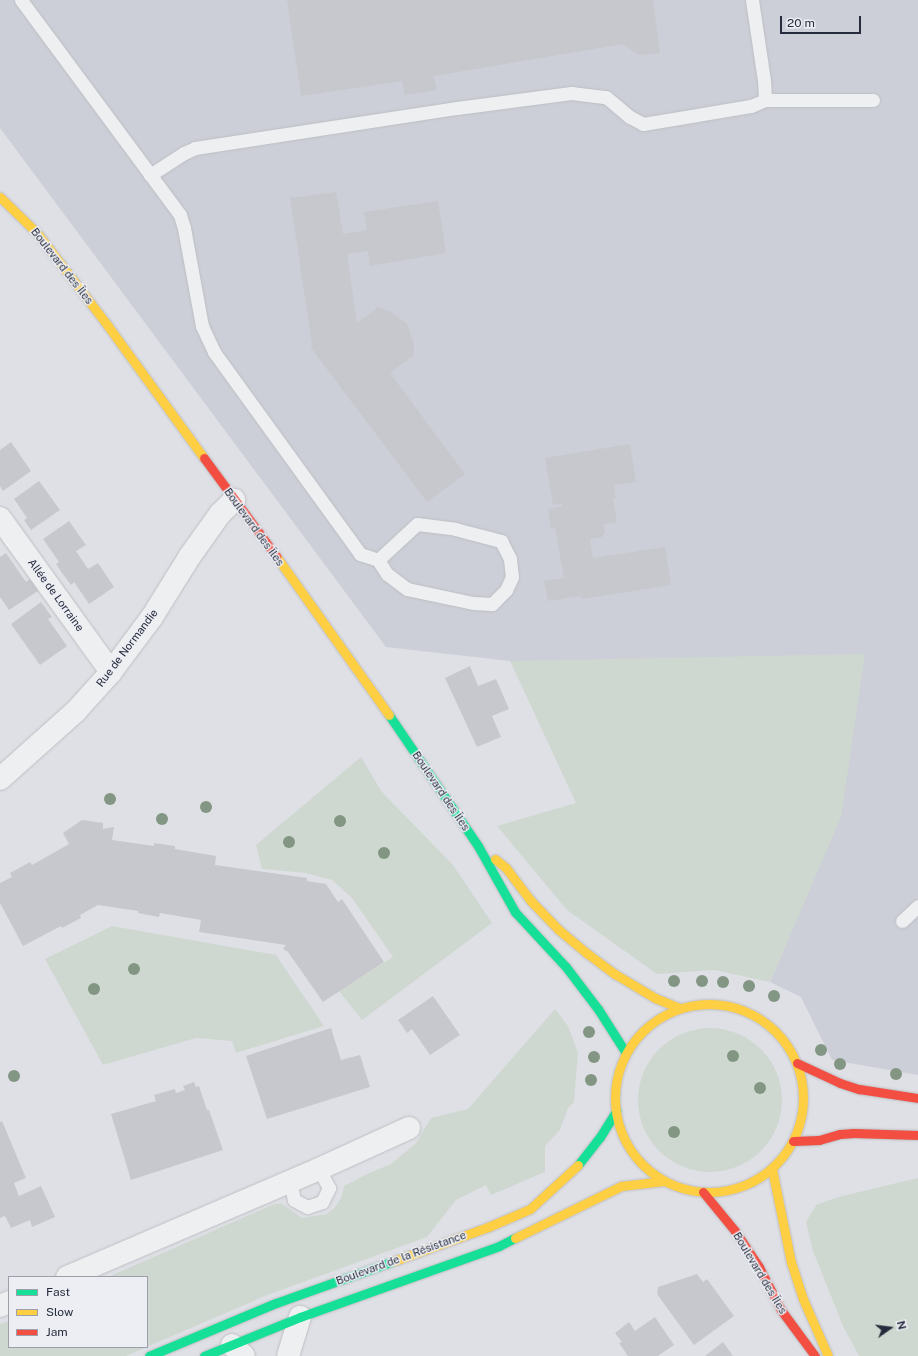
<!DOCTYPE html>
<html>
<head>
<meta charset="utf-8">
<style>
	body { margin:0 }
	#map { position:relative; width:918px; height:1356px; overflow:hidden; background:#dfe0e5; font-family:"Public Sans",sans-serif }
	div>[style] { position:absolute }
	.built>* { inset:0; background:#cdcfd8 }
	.green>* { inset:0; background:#ced8d0 }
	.round { border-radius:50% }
	.building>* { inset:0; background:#c7c8cd }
	.roads { filter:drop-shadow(0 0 1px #bdbec3) drop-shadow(0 0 1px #bdbec3) }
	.lane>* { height:13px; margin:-6.5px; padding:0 6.5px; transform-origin:6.5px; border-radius:6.5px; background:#eeeff1 }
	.street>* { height:22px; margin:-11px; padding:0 11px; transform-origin:11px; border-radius:11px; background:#eeeff1 }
	.fast>* { height:9px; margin:-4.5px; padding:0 4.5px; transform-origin:4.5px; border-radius:4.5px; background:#16e098 }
	.slow>* { height:9px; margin:-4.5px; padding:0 4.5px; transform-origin:4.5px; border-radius:4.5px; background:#ffcf43 }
	.slow>.ring { margin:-4.5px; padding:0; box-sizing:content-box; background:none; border:9px solid #ffcf43; border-radius:50% }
	.jam>* { height:9px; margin:-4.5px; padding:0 4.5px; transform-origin:4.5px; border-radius:4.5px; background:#f24e42 }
	.trees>* { width:12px; height:12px; margin:-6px; border-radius:50%; background:#829683 }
	span { translate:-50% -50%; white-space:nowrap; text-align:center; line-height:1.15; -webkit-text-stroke:3px #eceef4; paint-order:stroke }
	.street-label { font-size:11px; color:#262c3d }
	.legend { position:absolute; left:8px; top:1276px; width:140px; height:72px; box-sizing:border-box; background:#eceef4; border:1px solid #9da0ab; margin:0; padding:5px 7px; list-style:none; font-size:12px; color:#262c3d }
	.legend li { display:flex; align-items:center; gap:8px; height:20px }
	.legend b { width:20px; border:1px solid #9da0ab }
	.north { position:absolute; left:870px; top:1308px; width:40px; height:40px; -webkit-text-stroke:3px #eceef4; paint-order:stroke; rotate:76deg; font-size:11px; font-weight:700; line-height:16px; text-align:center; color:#262c3d }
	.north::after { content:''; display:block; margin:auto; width:14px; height:18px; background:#262c3d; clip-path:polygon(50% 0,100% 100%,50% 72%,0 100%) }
	.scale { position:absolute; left:780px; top:16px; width:81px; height:18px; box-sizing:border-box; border:2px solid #262c3d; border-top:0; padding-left:5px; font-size:12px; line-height:14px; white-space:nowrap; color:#262c3d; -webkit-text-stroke:3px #eceef4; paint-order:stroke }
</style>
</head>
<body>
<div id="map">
	<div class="built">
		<div style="clip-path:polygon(0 0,918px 0,918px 1075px,832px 1060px,801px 997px,770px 982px,840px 818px,510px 661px,386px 647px,0 128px)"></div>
	</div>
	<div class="green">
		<div style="clip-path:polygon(865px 654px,841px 817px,770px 982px,715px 970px,657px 974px,567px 910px,497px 826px,576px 803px,510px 661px)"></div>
		<div style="clip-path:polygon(361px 757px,382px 792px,453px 865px,492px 923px,362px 1020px,339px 991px,393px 957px,352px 898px,332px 880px,306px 873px,262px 869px,256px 845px)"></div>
		<div style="clip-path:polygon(112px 926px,276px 955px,324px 1026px,236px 1053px,232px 1041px,196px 1038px,103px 1065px,45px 959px)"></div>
		<div style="clip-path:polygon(555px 1009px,568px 1026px,578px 1053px,574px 1102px,568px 1108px,560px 1130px,545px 1146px,545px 1172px,491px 1195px,486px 1185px,456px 1200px,427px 1237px,265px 1296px,147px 1347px,147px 1277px,108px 1277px,272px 1205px,281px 1203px,302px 1218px,327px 1214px,335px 1207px,341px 1198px,344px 1186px,365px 1175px,391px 1164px,416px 1143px,431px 1118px,468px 1109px)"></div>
		<div class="round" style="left:638px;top:1028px;width:144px;height:144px"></div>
		<div style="clip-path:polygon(918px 1178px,918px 1356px,859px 1356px,843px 1326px,813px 1251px,806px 1222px,816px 1205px,838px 1197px)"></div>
		<div style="clip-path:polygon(9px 1321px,9px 1347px,147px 1347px,126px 1356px,0 1356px,0 1324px)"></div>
	</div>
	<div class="building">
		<div style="clip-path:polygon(287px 0,653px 0,660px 53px,639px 55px,623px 44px,434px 76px,437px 90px,405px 95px,402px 81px,301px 96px)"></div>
		<div style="clip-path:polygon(336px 192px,343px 234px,367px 230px,364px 212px,438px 201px,446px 253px,370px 266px,368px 251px,347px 254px,357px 323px,378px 307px,390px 311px,407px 324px,414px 344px,414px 355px,390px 373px,465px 474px,427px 502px,311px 348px,312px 344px,290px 198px)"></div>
		<div style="clip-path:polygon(11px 442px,31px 471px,3px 491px,0 486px,0 450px)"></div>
		<div style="clip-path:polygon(630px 444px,636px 482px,614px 485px,616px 499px,613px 499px,617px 522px,603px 524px,605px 532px,602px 537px,590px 539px,593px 558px,665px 547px,671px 585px,582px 599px,581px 596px,548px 601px,544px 581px,564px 578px,555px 528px,551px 529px,548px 509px,563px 506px,562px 504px,553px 505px,545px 458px)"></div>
		<div style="clip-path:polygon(39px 481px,60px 510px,31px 530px,24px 520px,27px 518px,14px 499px)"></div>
		<div style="clip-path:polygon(69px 521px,86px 545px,76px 551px,88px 569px,98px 563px,114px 587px,89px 604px,74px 582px,71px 585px,62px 573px,56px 564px,59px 562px,43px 539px)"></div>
		<div style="clip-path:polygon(6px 553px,26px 582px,30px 579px,38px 591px,9px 610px,0 597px,0 557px)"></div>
		<div style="clip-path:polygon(41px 602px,52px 617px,48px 619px,67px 646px,40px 665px,11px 624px)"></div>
		<div style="clip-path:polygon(470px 666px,478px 686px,496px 679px,509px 709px,492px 716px,501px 737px,477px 747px,445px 678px)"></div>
		<div style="clip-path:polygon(82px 820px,103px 823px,103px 829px,114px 827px,112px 840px,154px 846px,154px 843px,175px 846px,175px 849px,216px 856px,215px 865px,307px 878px,307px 881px,326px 884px,338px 902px,342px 899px,384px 962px,323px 1002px,288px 952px,283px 949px,286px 945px,199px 932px,201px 920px,160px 913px,159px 917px,138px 913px,138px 911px,98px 905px,80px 915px,81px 918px,62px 928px,61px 926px,23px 946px,0 903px,0 883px,12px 877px,10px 873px,30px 862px,32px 865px,69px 844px,63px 833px)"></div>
		<div style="clip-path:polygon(433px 996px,460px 1035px,430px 1055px,412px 1029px,407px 1033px,398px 1020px)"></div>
		<div style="clip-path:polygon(331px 1028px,341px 1060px,360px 1055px,370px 1087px,267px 1119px,246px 1056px)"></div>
		<div style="clip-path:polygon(194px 1082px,196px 1087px,199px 1086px,207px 1110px,209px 1110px,223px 1150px,131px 1180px,111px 1114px,156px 1101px,154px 1095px,175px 1089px,176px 1093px,185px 1090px,183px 1086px)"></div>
		<div style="clip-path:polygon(2px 1121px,26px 1178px,14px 1183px,19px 1196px,41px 1186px,55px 1217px,32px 1227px,30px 1220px,11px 1228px,5px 1216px,0 1218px,0 1122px)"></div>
		<div style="clip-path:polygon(697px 1274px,703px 1282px,707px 1279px,734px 1316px,694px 1345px,657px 1294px,658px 1287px)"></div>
		<div style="clip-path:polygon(655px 1317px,674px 1345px,658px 1356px,628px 1356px,619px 1343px,622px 1342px,615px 1333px,629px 1322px,635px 1331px)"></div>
		<div style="clip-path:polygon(723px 1342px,733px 1356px,705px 1356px)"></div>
	</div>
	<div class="roads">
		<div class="lane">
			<div style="left:21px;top:0;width:267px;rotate:53.5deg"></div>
			<div style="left:180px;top:215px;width:14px;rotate:73deg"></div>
			<div style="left:184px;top:228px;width:100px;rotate:79.6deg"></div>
			<div style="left:202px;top:326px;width:29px;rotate:65deg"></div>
			<div style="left:214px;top:352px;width:249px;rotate:54.1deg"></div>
			<div style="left:360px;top:554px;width:19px;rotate:18deg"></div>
			<div style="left:378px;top:560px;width:53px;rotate:-42.7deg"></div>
			<div style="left:417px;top:524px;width:38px;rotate:7deg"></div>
			<div style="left:455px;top:529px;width:48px;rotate:14.6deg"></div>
			<div style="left:501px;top:541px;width:20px;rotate:63deg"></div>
			<div style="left:510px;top:559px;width:18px;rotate:84deg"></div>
			<div style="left:512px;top:577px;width:14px;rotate:115deg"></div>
			<div style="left:506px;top:590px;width:20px;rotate:135deg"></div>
			<div style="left:492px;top:604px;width:19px;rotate:-177deg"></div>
			<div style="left:473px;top:603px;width:67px;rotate:-168deg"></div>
			<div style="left:407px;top:589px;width:25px;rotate:-143deg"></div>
			<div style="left:387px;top:574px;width:17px;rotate:-123deg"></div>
			<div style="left:752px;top:0;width:81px;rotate:81.5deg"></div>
			<div style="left:764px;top:80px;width:20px;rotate:87deg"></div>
			<div style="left:765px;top:100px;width:108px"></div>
			<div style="left:150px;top:175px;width:40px;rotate:-32.9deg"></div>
			<div style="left:184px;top:153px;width:12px;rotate:-24deg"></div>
			<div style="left:195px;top:148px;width:265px;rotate:-8.7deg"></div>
			<div style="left:457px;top:108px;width:115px;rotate:-7.5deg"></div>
			<div style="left:571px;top:93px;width:35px;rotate:7deg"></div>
			<div style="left:606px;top:97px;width:31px;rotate:40deg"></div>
			<div style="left:630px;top:117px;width:15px;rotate:28deg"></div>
			<div style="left:643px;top:124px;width:109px;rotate:-9.5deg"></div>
			<div style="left:751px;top:106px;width:15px;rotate:-23deg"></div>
			<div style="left:902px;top:921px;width:22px;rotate:-43deg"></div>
			<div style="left:290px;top:1181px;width:19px;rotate:78deg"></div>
			<div style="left:294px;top:1200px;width:15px;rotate:28deg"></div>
			<div style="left:307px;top:1207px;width:16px;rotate:-18deg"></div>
			<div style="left:322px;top:1202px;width:16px;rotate:-63deg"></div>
			<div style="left:329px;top:1188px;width:21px;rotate:-118deg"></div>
		</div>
		<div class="street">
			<div style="left:0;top:518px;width:190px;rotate:54.2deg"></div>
			<div style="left:0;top:779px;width:102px;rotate:-41.8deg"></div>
			<div style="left:76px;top:711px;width:52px;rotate:-48.1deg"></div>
			<div style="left:111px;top:672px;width:69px;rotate:-53.3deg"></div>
			<div style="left:152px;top:617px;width:72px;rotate:-58.1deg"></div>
			<div style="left:190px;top:556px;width:52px;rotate:-54.5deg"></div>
			<div style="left:220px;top:514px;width:20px;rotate:-45deg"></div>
			<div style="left:67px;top:1277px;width:274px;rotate:-23.2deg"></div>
			<div style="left:319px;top:1169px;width:99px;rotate:-24.5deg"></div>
			<div style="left:0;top:1306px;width:10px;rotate:-24deg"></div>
			<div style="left:232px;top:1345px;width:16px;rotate:43deg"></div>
			<div style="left:288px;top:1356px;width:41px;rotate:-72.9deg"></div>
		</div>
		<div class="fast">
			<div style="left:389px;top:715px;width:158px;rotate:55.8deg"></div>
			<div style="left:478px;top:846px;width:76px;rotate:60.7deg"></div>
			<div style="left:515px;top:912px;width:75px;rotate:47.2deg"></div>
			<div style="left:566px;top:967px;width:53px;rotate:52.7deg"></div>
			<div style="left:598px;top:1009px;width:52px;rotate:57.5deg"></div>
			<div style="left:578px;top:1165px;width:36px;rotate:-52deg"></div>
			<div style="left:600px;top:1137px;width:31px;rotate:-58deg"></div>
			<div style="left:149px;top:1356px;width:138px;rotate:-22.7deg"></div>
			<div style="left:276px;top:1303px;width:125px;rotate:-19.6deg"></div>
			<div style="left:204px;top:1356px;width:104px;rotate:-22.1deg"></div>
			<div style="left:300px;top:1317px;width:211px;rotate:-19.6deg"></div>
			<div style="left:499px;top:1246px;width:18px;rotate:-27deg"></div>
		</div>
		<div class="slow">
			<div style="left:0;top:197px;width:52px;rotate:44.2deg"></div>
			<div style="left:37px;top:233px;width:117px;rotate:52.6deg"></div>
			<div style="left:108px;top:326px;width:163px;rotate:54deg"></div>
			<div style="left:276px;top:556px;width:195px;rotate:54.6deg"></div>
			<div style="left:495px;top:859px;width:14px;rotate:39deg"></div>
			<div style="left:506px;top:868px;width:41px;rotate:52.9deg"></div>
			<div style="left:531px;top:901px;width:40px;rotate:46deg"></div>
			<div style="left:559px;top:930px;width:38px;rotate:40deg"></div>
			<div style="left:588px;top:954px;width:34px;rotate:37deg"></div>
			<div style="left:615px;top:974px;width:47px;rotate:31deg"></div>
			<div style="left:655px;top:998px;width:27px;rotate:22deg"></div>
			<div class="ring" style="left:615px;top:1004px;width:179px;height:179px"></div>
			<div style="left:772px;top:1169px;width:95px;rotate:78.5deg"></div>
			<div style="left:791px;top:1262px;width:39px;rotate:72deg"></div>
			<div style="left:803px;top:1299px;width:62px;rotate:66.3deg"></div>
			<div style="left:515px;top:1238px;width:118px;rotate:-26.1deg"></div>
			<div style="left:621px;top:1186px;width:43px;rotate:-6.6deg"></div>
			<div style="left:394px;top:1261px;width:100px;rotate:-19.9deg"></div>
			<div style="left:488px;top:1227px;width:46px;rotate:-23.2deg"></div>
			<div style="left:530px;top:1209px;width:65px;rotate:-42.5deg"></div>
		</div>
		<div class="jam">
			<div style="left:204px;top:458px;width:122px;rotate:53.7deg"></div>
			<div style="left:797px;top:1063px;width:47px;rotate:24.9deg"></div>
			<div style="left:840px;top:1083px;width:20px;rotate:18deg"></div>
			<div style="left:859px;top:1089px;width:60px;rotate:8.7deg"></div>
			<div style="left:793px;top:1141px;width:26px;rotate:-2deg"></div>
			<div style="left:819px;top:1140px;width:22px;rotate:-16deg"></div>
			<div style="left:840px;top:1134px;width:14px;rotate:-4deg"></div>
			<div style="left:854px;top:1133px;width:64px;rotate:1.8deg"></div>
			<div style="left:703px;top:1192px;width:50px;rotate:50.6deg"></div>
			<div style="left:735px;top:1231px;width:43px;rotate:56.3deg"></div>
			<div style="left:759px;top:1267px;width:48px;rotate:62.9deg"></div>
			<div style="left:781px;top:1310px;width:57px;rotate:53.5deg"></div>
		</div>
	</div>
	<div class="trees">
		<div style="left:110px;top:799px"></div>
		<div style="left:206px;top:807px"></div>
		<div style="left:162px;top:819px"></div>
		<div style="left:340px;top:821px"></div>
		<div style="left:289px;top:842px"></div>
		<div style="left:384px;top:853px"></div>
		<div style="left:134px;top:969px"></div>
		<div style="left:674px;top:981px"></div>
		<div style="left:702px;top:981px"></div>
		<div style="left:723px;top:982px"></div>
		<div style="left:749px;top:986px"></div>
		<div style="left:94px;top:989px"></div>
		<div style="left:774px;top:996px"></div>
		<div style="left:589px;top:1032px"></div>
		<div style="left:821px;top:1050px"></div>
		<div style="left:733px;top:1056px"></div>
		<div style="left:594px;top:1057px"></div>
		<div style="left:840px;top:1064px"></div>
		<div style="left:896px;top:1074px"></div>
		<div style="left:14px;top:1076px"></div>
		<div style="left:591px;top:1080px"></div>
		<div style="left:760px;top:1088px"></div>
		<div style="left:674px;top:1132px"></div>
	</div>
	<div class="street-label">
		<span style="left:62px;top:266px;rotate:52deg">Boulevard des Îles</span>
		<span style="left:254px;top:527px;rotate:54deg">Boulevard des Îles</span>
		<span style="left:56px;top:595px;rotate:54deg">Allée de Lorraine</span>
		<span style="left:127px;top:648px;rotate:-53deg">Rue de Normandie</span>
		<span style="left:441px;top:791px;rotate:56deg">Boulevard des Îles</span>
		<span style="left:401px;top:1258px;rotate:-20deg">Boulevard de la Résistance</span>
		<span style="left:760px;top:1273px;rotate:59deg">Boulevard des Îles</span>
	</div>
	<ul class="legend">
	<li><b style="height:5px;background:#16e098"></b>Fast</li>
	<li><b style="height:5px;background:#ffcf43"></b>Slow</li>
	<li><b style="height:5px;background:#f24e42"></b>Jam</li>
	</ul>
	<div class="north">N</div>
	<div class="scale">20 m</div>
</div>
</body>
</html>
